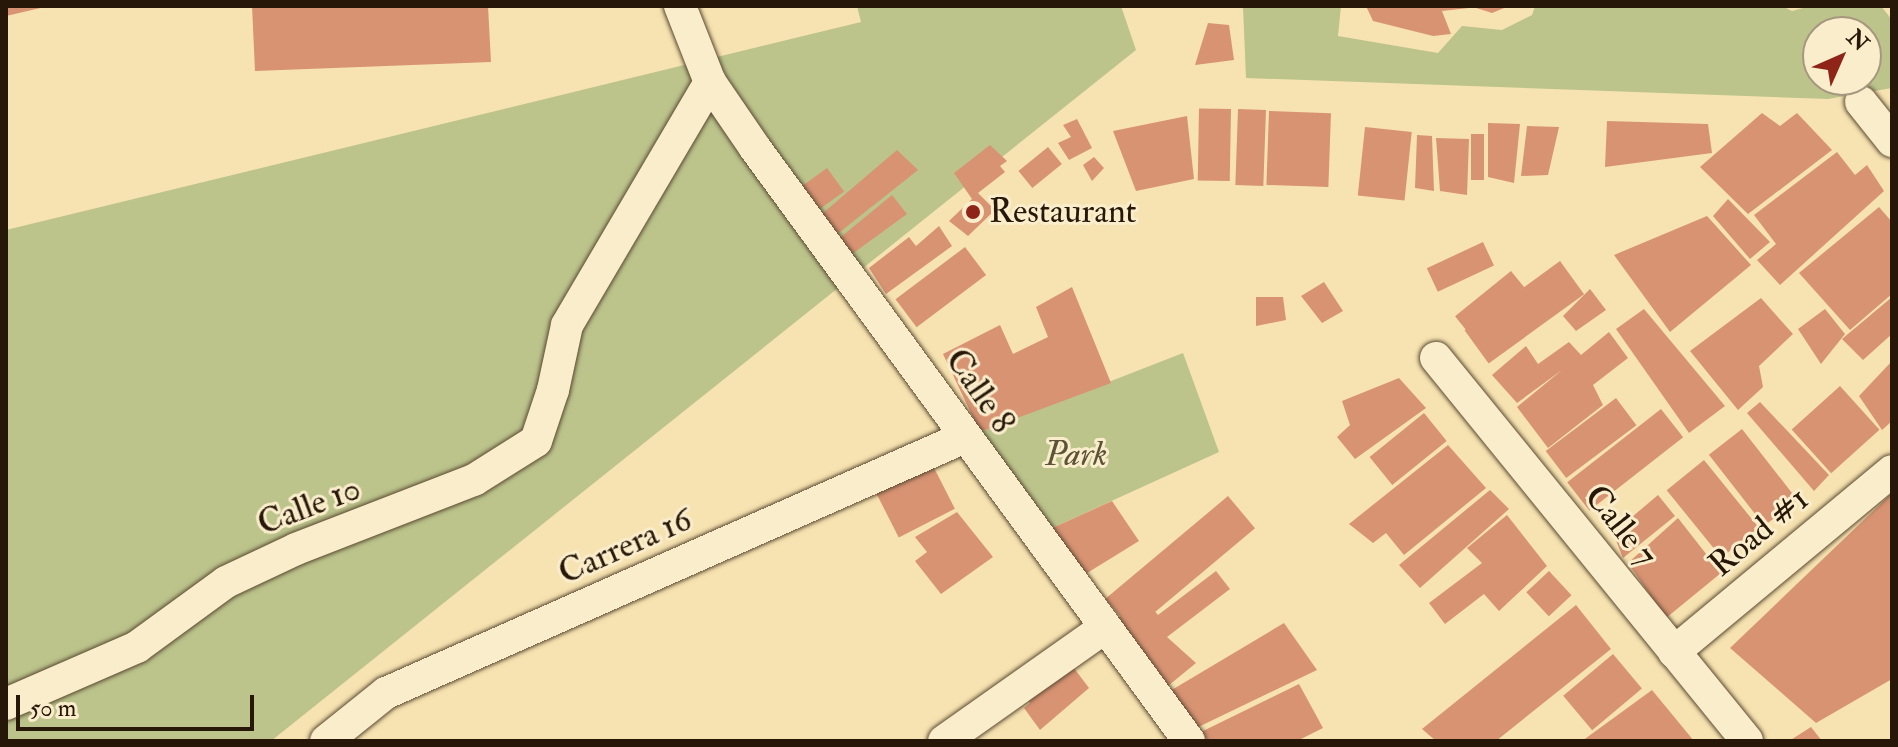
<!DOCTYPE html>
<html>
<head>
<meta charset="utf-8">
<style>
	body { margin:0 }
	#map { position:relative; width:1898px; height:747px; overflow:hidden; background:#f7e3b1; font-family:"IM FELL Double Pica",serif }
	div>[style] { position:absolute }
	.green>* { inset:0; background:#bcc48c }
	.building>* { inset:0; background:#d89373; transform-origin:0 0 }
	.roads { filter:drop-shadow(0 0 2px #5b4a32) drop-shadow(0 0 2px #5b4a32) }
	.minor>* { height:32px; margin:-16px; padding:0 16px; transform-origin:16px; border-radius:16px; background:#faedcc }
	.dots>* { width:22px; height:22px; translate:-50% -50%; box-sizing:border-box; border:4px solid #faedcc; border-radius:50% }
	span { translate:-50% -50%; white-space:nowrap; text-align:center; line-height:1.15; -webkit-text-stroke:6px #faedcc; paint-order:stroke }
	.poi-label { font-size:34px; color:#271708 }
	.left { translate:0 -50%; text-align:left }
	.street-label { font-size:34px; color:#271708 }
	.park-label { font-size:34px; color:#5b5436; font-style:italic }
	.frame { position:absolute; inset:0; border:8px solid #271708; pointer-events:none }
	.north { position:absolute; left:1802px; top:16px; width:80px; height:80px; box-sizing:border-box; background:#faedcc; border:2px solid #a6977e; border-radius:50%; rotate:45deg; font-size:22px; font-weight:700; line-height:32px; text-align:center; color:#271708 }
	.north::after { content:''; display:block; margin:auto; width:28px; height:36px; background:#8f2418; clip-path:polygon(50% 0,100% 100%,50% 72%,0 100%) }
	.scale { position:absolute; left:16px; top:695px; width:238px; height:36px; box-sizing:border-box; border:4px solid #271708; border-top:0; padding-left:10px; font-size:24px; line-height:28px; white-space:nowrap; color:#271708; -webkit-text-stroke:6px #faedcc; paint-order:stroke }
</style>
</head>
<body>
<div id="map">
	<div class="green">
		<div style="clip-path:polygon(857px 6px,1121px 6px,1136px 50px,271px 741px,6px 741px,6px 230px,861px 22px)"></div>
		<div style="clip-path:polygon(evenodd,1341px 6px,1338px 36px,1438px 53px,1462px 26px,1502px 30px,1532px 15px,1535px 6px,1782px 6px,1792px 11px,1810px 6px,1881px 6px,1892px 20px,1892px 88px,1828px 99px,1246px 78px,1243px 7px,1341px 6px,1818px 32px,1866px 32px,1866px 80px,1818px 80px,1818px 32px)"></div>
		<div style="clip-path:polygon(1183px 353px,1219px 452px,1050px 529px,980px 432px)"></div>
	</div>
	<div class="building">
		<div style="clip-path:polygon(6px 6px,45px 6px,45px 7px,6px 16px)"></div>
		<div style="clip-path:polygon(252px 6px,488px 6px,491px 62px,255px 71px)"></div>
		<div style="clip-path:polygon(1366px 6px,1469px 6px,1469px 8px,1442px 11px,1451px 34px,1433px 36px,1373px 21px)"></div>
		<div style="clip-path:polygon(1470px 6px,1509px 6px,1492px 13px)"></div>
		<div style="clip-path:polygon(1208px 23px,1229px 25px,1234px 60px,1195px 65px)"></div>
		<div style="left:1231px;top:109px;width:72px;height:32px;rotate:91deg"></div>
		<div style="left:1238px;top:109px;width:28px;height:76px;rotate:2deg"></div>
		<div style="left:1269px;top:111px;width:62px;height:74px;rotate:2deg"></div>
		<div style="clip-path:polygon(1762px 113px,1780px 126px,1797px 113px,1832px 150px,1748px 214px,1700px 167px)"></div>
		<div style="clip-path:polygon(1187px 116px,1194px 179px,1136px 191px,1113px 131px)"></div>
		<div style="clip-path:polygon(1077px 119px,1092px 148px,1069px 160px,1058px 143px,1071px 137px,1063px 125px)"></div>
		<div style="clip-path:polygon(1607px 121px,1708px 124px,1712px 153px,1605px 167px)"></div>
		<div style="clip-path:polygon(1488px 123px,1520px 124px,1514px 183px,1488px 177px)"></div>
		<div style="clip-path:polygon(1527px 126px,1559px 127px,1548px 175px,1521px 176px)"></div>
		<div style="left:1365px;top:127px;width:47px;height:69px;rotate:6deg"></div>
		<div style="left:1471px;top:134px;width:13px;height:46px"></div>
		<div style="clip-path:polygon(1417px 135px,1432px 136px,1434px 191px,1415px 188px)"></div>
		<div style="clip-path:polygon(1436px 138px,1469px 139px,1467px 195px,1440px 191px)"></div>
		<div style="clip-path:polygon(990px 145px,1007px 161px,1000px 166px,1005px 172px,978px 193px,995px 210px,968px 236px,949px 221px,972px 199px,954px 173px)"></div>
		<div style="left:1048px;top:147px;width:22px;height:38px;rotate:51deg"></div>
		<div style="clip-path:polygon(897px 150px,918px 170px,831px 239px,816px 219px)"></div>
		<div style="clip-path:polygon(1837px 152px,1855px 175px,1867px 165px,1884px 191px,1780px 285px,1757px 260px,1776px 244px,1754px 215px)"></div>
		<div style="clip-path:polygon(1094px 157px,1104px 168px,1092px 181px,1083px 165px)"></div>
		<div style="left:827px;top:168px;width:29px;height:38px;rotate:54deg"></div>
		<div style="clip-path:polygon(892px 195px,907px 214px,848px 257px,836px 241px)"></div>
		<div style="clip-path:polygon(1728px 199px,1770px 242px,1750px 259px,1713px 216px)"></div>
		<div style="clip-path:polygon(1879px 207px,1892px 222px,1892px 294px,1850px 330px,1799px 273px)"></div>
		<div style="clip-path:polygon(1707px 216px,1751px 265px,1670px 332px,1614px 255px)"></div>
		<div style="clip-path:polygon(939px 226px,952px 246px,886px 294px,869px 268px,909px 237px,916px 246px)"></div>
		<div style="left:1483px;top:242px;width:26px;height:62px;rotate:65deg"></div>
		<div style="left:965px;top:247px;width:35px;height:87px;rotate:53deg"></div>
		<div style="left:1560px;top:261px;width:41px;height:118px;rotate:54deg"></div>
		<div style="left:1511px;top:271px;width:21px;height:72px;rotate:51deg"></div>
		<div style="clip-path:polygon(1324px 282px,1343px 311px,1322px 323px,1301px 296px)"></div>
		<div style="clip-path:polygon(1072px 287px,1111px 383px,980px 432px,943px 354px,1000px 325px,1013px 354px,1048px 337px,1036px 307px)"></div>
		<div style="clip-path:polygon(1590px 289px,1606px 310px,1576px 331px,1563px 316px)"></div>
		<div style="clip-path:polygon(1256px 297px,1283px 297px,1286px 320px,1256px 326px)"></div>
		<div style="clip-path:polygon(1892px 297px,1892px 334px,1863px 360px,1842px 339px)"></div>
		<div style="clip-path:polygon(1761px 298px,1793px 334px,1759px 366px,1763px 387px,1738px 410px,1690px 351px)"></div>
		<div style="clip-path:polygon(1644px 309px,1725px 406px,1689px 433px,1616px 329px)"></div>
		<div style="clip-path:polygon(1825px 309px,1845px 334px,1821px 364px,1798px 329px)"></div>
		<div style="clip-path:polygon(1609px 332px,1628px 358px,1593px 385px,1603px 405px,1548px 448px,1517px 407px,1562px 370px,1517px 403px,1492px 375px,1526px 346px,1538px 364px,1569px 342px,1581px 355px)"></div>
		<div style="clip-path:polygon(1892px 361px,1892px 421px,1882px 430px,1859px 396px)"></div>
		<div style="clip-path:polygon(1399px 378px,1426px 408px,1355px 459px,1337px 437px,1350px 425px,1342px 401px)"></div>
		<div style="left:1840px;top:386px;width:59px;height:65px;rotate:48deg"></div>
		<div style="left:1616px;top:398px;width:34px;height:88px;rotate:53deg"></div>
		<div style="clip-path:polygon(1760px 402px,1829px 475px,1814px 491px,1747px 413px)"></div>
		<div style="left:1661px;top:409px;width:36px;height:119px;rotate:52deg"></div>
		<div style="left:1424px;top:413px;width:36px;height:70px;rotate:51deg"></div>
		<div style="left:1742px;top:429px;width:90px;height:42px;rotate:52deg"></div>
		<div style="clip-path:polygon(1448px 445px,1486px 488px,1404px 555px,1386px 533px,1373px 543px,1349px 524px)"></div>
		<div style="left:929px;top:458px;width:57px;height:63px;rotate:63deg"></div>
		<div style="left:1704px;top:460px;width:87px;height:48px;rotate:51deg"></div>
		<div style="clip-path:polygon(1490px 490px,1509px 509px,1420px 588px,1399px 565px)"></div>
		<div style="clip-path:polygon(1892px 493px,1892px 679px,1816px 723px,1730px 648px)"></div>
		<div style="clip-path:polygon(1658px 495px,1675px 516px,1623px 558px,1613px 533px)"></div>
		<div style="left:1228px;top:496px;width:42px;height:160px;rotate:50deg"></div>
		<div style="clip-path:polygon(1112px 501px,1139px 541px,1079px 578px,1050px 529px)"></div>
		<div style="clip-path:polygon(957px 512px,993px 557px,941px 594px,915px 561px,927px 552px,915px 537px)"></div>
		<div style="clip-path:polygon(1507px 515px,1547px 566px,1499px 611px,1484px 594px,1445px 624px,1429px 603px,1482px 563px,1467px 548px)"></div>
		<div style="clip-path:polygon(1678px 518px,1721px 573px,1666px 618px,1628px 563px)"></div>
		<div style="clip-path:polygon(1216px 571px,1230px 589px,1167px 637px,1196px 663px,1163px 690px,1115px 620px,1145px 599px,1158px 615px)"></div>
		<div style="left:1549px;top:571px;width:33px;height:31px;rotate:47deg"></div>
		<div style="clip-path:polygon(1576px 605px,1611px 649px,1496px 741px,1436px 741px,1422px 729px)"></div>
		<div style="clip-path:polygon(1284px 623px,1317px 670px,1190px 731px,1165px 694px)"></div>
		<div style="clip-path:polygon(1055px 643px,1089px 688px,1040px 730px,1024px 708px,1030px 703px,1013px 680px)"></div>
		<div style="left:1613px;top:654px;width:45px;height:65px;rotate:50deg"></div>
		<div style="clip-path:polygon(1299px 684px,1323px 728px,1297px 741px,1208px 741px,1201px 732px)"></div>
		<div style="clip-path:polygon(1652px 690px,1694px 741px,1582px 741px)"></div>
		<div style="clip-path:polygon(1811px 727px,1822px 741px,1789px 741px)"></div>
	</div>
	<div class="roads">
		<div class="minor">
			<div style="left:680px;top:6px;width:82px;rotate:68.5deg"></div>
			<div style="left:710px;top:82px;width:80px;rotate:55.7deg"></div>
			<div style="left:755px;top:148px;width:735px;rotate:53.8deg"></div>
			<div style="left:1861px;top:102px;width:50px;rotate:51.5deg"></div>
			<div style="left:1436px;top:358px;width:493px;rotate:50.9deg"></div>
			<div style="left:1674px;top:652px;width:283px;rotate:-39.7deg"></div>
			<div style="left:6px;top:704px;width:143px;rotate:-23.5deg"></div>
			<div style="left:137px;top:647px;width:110px;rotate:-36.1deg"></div>
			<div style="left:226px;top:582px;width:77px;rotate:-25.2deg"></div>
			<div style="left:296px;top:549px;width:191px;rotate:-21.2deg"></div>
			<div style="left:474px;top:480px;width:73px;rotate:-32.2deg"></div>
			<div style="left:536px;top:441px;width:54px;rotate:-71.6deg"></div>
			<div style="left:553px;top:390px;width:66px;rotate:-77.8deg"></div>
			<div style="left:567px;top:325px;width:282px;rotate:-59.5deg"></div>
			<div style="left:326px;top:741px;width:77px;rotate:-38.7deg"></div>
			<div style="left:386px;top:693px;width:633px;rotate:-23.85deg"></div>
			<div style="left:944px;top:741px;width:196px;rotate:-35.2deg"></div>
		</div>
	</div>
	<div class="dots">
		<div style="left:973px;top:212px;background:#8f2418"></div>
	</div>
	<div class="poi-label">
		<span class="left" style="left:989px;top:212px">Restaurant</span>
	</div>
	<div class="street-label">
		<span style="left:980px;top:391px;rotate:55deg">Calle 8</span>
		<span style="left:309px;top:506px;rotate:-21deg">Calle 10</span>
		<span style="left:1621px;top:526px;rotate:51deg">Calle 7</span>
		<span style="left:1759px;top:532px;rotate:-40deg">Road #1</span>
		<span style="left:625px;top:546px;rotate:-24deg">Carrera 16</span>
	</div>
	<div class="park-label">
		<span style="left:1076px;top:455px">Park</span>
	</div>
	<div class="frame"></div>
	<div class="north">N</div>
	<div class="scale">50 m</div>
</div>
</body>
</html>
